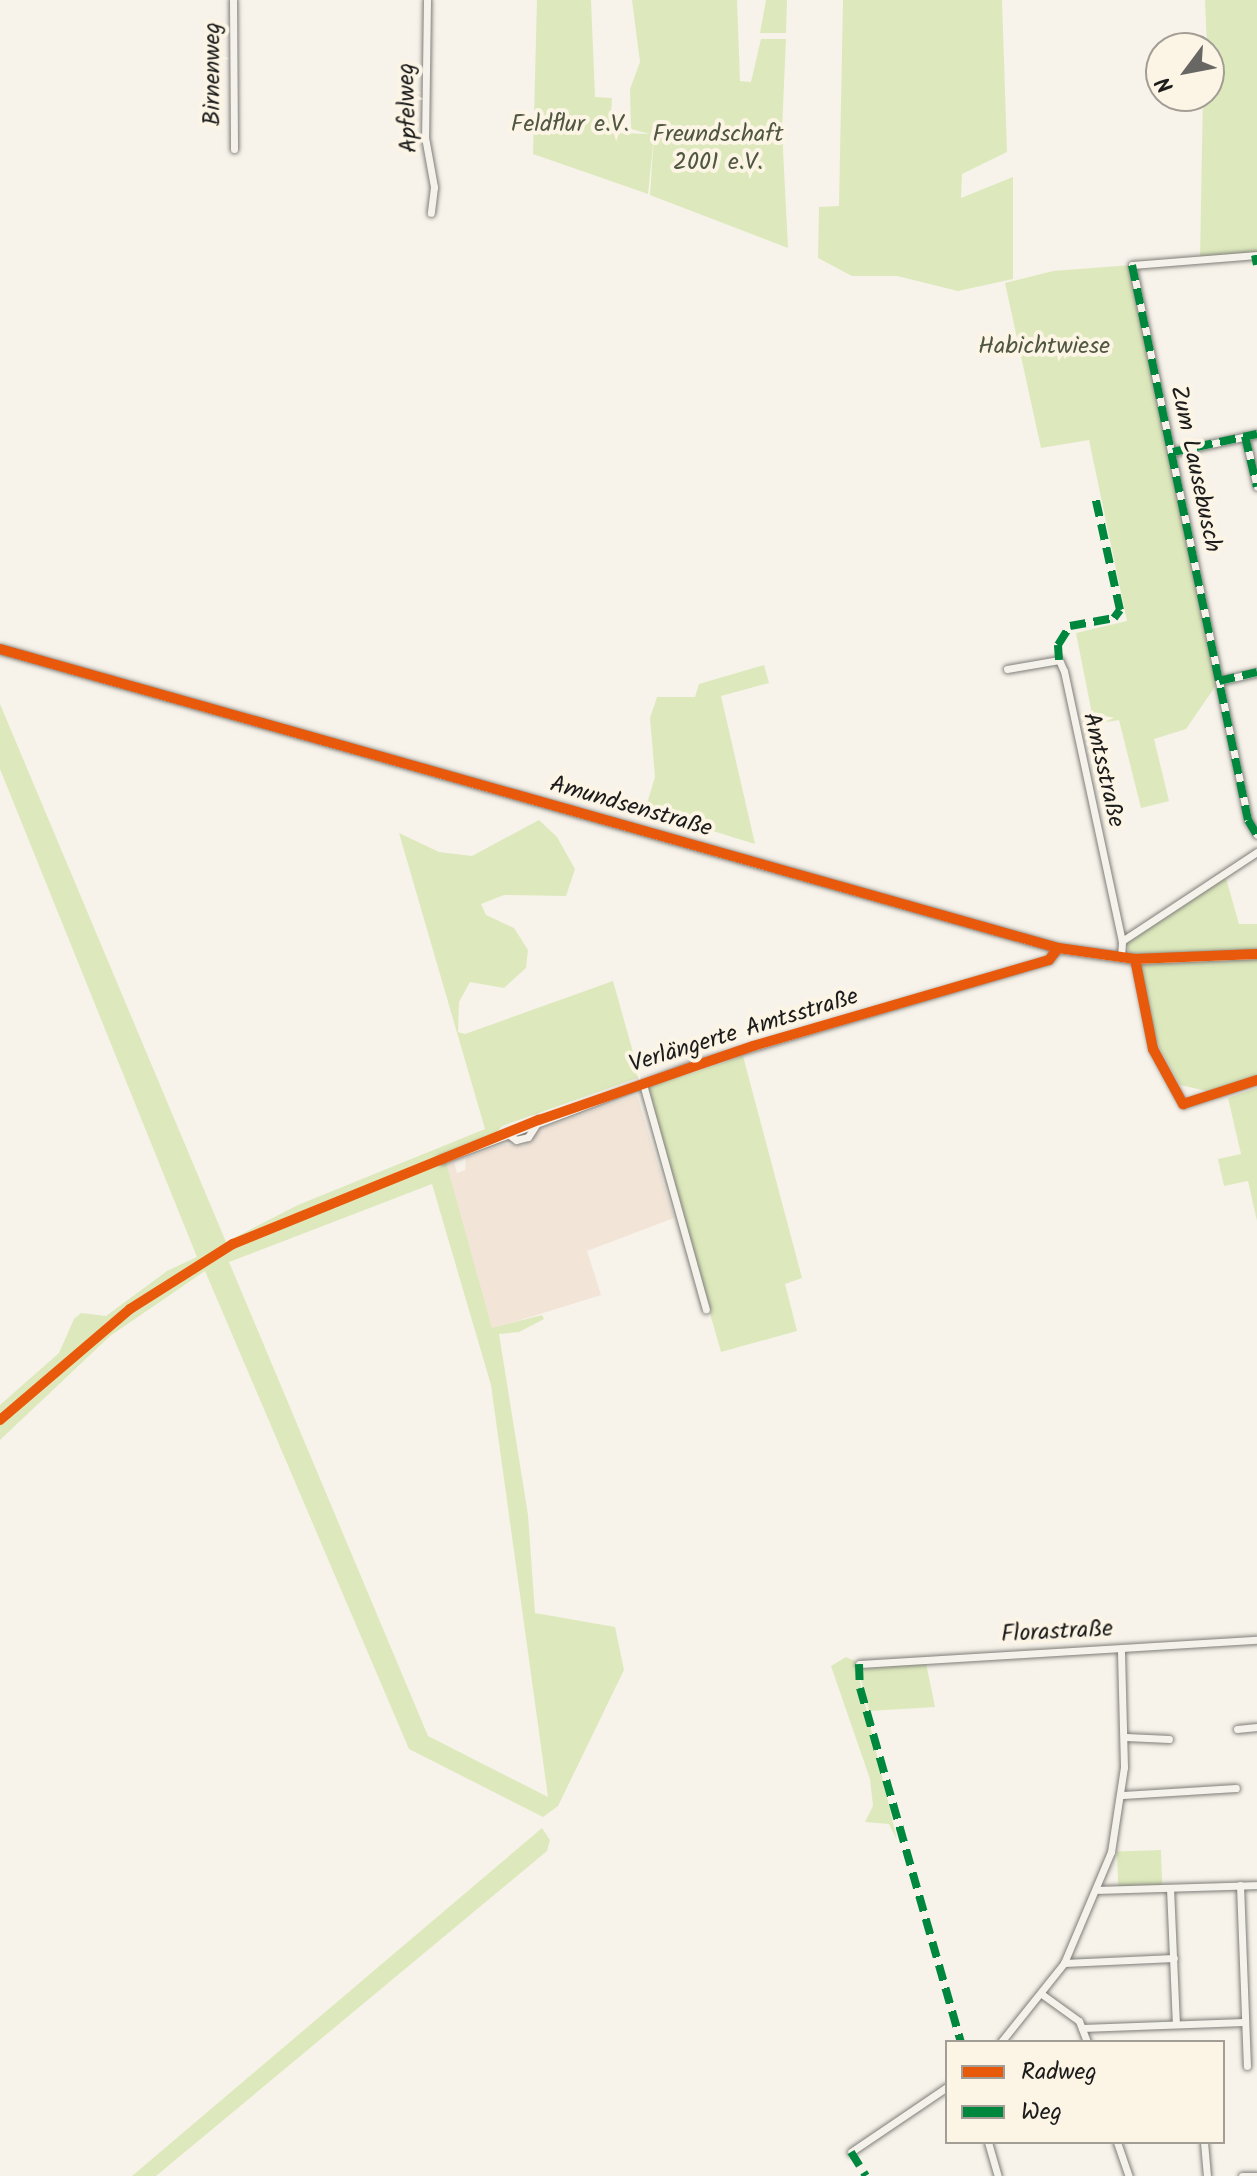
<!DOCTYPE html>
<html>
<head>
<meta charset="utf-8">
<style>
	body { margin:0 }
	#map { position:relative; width:1257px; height:2176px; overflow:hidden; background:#f7f3ea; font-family:Kalam,sans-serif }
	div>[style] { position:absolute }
	.built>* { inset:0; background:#f2e5d8 }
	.green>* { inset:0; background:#dde9bc; transform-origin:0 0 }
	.roads { filter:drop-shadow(0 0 2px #7f7d79) drop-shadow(0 0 2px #7f7d79) }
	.minor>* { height:7px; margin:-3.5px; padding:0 3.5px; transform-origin:3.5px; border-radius:3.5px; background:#f5f2ec }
	.tertiary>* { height:9px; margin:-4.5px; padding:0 4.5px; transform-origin:4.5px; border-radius:4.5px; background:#f5f2ec }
	.quiet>* { height:8px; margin-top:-4px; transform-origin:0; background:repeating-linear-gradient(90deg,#00873e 0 16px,transparent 0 24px) }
	.cycleway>* { height:10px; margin:-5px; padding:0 5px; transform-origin:5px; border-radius:5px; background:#e8590c }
	span { translate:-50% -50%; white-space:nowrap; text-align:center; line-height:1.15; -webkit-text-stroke:8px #fcf5e5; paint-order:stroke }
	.street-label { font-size:24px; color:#1c1c1c }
	.park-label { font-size:24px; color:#505741 }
	.legend { position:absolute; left:945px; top:2040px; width:280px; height:104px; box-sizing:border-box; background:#fcf5e5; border:2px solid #a29e95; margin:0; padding:10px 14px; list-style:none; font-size:24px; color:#1c1c1c }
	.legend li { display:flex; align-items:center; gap:16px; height:40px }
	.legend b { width:40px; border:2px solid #a29e95 }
	.north { position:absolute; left:1145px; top:32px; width:80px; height:80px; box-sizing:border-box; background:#fcf5e5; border:2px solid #a29e95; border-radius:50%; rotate:238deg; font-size:22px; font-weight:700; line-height:32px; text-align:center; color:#1c1c1c }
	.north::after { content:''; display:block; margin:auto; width:28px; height:36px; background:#696764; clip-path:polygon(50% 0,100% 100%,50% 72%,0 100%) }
</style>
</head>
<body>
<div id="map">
	<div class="built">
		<div style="clip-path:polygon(637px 1095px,674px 1218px,587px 1251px,601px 1295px,492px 1329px,445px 1165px,454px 1162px,457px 1173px,465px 1170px,466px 1158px,504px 1144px,523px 1146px,543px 1128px)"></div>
	</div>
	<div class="green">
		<div style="clip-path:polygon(537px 0,591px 0,595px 97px,612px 98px,610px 129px,615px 133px,650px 134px,631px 129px,630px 89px,640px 62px,632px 0,737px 0,740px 81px,751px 82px,761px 39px,786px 39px,782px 130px,788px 248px,650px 195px,654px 135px,648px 194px,533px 154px)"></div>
		<div style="clip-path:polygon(766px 0,787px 0,786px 33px,760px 33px)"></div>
		<div style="clip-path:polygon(843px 0,1002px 0,1007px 152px,962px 174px,961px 198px,1013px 177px,1013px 279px,958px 291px,897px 276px,852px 276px,818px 258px,819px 207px,839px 206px)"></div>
		<div style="clip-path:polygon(1205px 0,1257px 0,1257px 255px,1200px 258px,1203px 96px,1209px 96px)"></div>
		<div style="clip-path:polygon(1132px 265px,1219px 681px,1186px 729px,1154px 739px,1169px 801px,1141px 808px,1119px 720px,1094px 724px,1076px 633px,1127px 621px,1089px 440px,1041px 448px,1005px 283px,1053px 271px)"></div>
		<div style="clip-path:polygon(764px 665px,769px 683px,721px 696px,755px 844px,645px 810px,655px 777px,650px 718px,657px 697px,695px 697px,699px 684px)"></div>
		<div style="clip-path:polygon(evenodd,0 704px,226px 1242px,298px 1205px,485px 1129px,399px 833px,439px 852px,472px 856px,539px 820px,557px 837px,575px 869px,566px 896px,504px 895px,481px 904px,486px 915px,514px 928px,528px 950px,526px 968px,504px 988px,470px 982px,459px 1002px,458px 1032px,465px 1034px,613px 981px,640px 1077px,502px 1126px,495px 1134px,444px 1155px,492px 1328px,542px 1315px,544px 1319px,519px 1332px,499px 1334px,528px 1515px,535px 1613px,615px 1627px,624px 1670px,558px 1806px,543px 1817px,409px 1749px,205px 1271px,110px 1336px,0 1440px,0 1405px,59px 1353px,74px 1319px,81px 1313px,106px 1316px,167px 1271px,197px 1257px,0 769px,0 704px,432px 1184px,491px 1385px,548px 1797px,428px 1736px,229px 1262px,432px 1184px)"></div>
		<div style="clip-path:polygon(1224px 871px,1239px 924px,1257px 924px,1257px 1076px,1207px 1091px,1180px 1085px,1159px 1047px,1125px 939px)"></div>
		<div style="clip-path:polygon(743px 1056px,802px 1278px,785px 1284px,797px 1331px,721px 1352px,646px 1088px)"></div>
		<div style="clip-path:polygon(1257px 1088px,1257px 1221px,1248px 1181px,1224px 1186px,1218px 1159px,1241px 1154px,1228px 1098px)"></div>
		<div style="clip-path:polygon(846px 1657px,855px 1661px,897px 1840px,889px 1824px,865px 1822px,873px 1806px,870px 1779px,831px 1666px)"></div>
		<div style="clip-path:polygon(926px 1663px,935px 1707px,869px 1711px,861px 1679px,864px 1669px)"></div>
		<div style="clip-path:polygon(542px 1828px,550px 1840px,547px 1851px,156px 2176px,132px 2176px)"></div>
		<div style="left:1161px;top:1850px;width:35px;height:44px;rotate:88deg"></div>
	</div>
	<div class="roads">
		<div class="minor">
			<div style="left:233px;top:0;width:149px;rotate:89.6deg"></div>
			<div style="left:427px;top:0;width:137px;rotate:90.8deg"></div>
			<div style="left:425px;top:137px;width:51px;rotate:79.8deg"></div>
			<div style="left:434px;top:187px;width:26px;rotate:97deg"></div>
			<div style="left:1257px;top:255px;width:125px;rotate:175.4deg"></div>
			<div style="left:1132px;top:265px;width:567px;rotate:78.19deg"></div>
			<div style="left:1248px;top:820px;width:17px;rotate:59deg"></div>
			<div style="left:1245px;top:436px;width:52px;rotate:76.8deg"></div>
			<div style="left:1173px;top:452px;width:86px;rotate:-12.1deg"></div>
			<div style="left:1007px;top:669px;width:53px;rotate:-9.8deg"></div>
			<div style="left:1059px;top:660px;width:12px;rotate:66deg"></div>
			<div style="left:1064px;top:671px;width:276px;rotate:77.9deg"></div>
			<div style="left:1219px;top:681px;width:39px;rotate:-13deg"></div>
			<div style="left:1121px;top:957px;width:16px;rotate:-86deg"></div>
			<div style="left:1122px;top:941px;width:162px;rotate:-33.4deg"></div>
			<div style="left:1135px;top:959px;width:92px;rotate:78.7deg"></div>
			<div style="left:1153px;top:1049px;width:63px;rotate:61.4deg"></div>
			<div style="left:1183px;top:1104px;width:78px;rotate:-18deg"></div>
			<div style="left:643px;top:1084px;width:234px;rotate:74.4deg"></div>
			<div style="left:508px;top:1134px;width:10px;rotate:37deg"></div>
			<div style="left:516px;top:1140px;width:12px;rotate:-14deg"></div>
			<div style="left:528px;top:1137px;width:20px;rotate:-57deg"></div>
			<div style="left:441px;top:1160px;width:268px;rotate:-20.7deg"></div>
			<div style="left:692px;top:1065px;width:372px;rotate:-16.4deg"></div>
			<div style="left:1049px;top:960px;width:15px;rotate:-53deg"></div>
			<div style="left:859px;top:1664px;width:399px;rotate:-3.5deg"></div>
			<div style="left:1237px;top:1729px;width:20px;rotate:-6deg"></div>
			<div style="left:1126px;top:1737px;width:43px;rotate:2.7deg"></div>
			<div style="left:1123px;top:1795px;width:113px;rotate:-3.5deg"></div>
			<div style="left:1240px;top:1885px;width:181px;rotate:87.8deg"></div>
			<div style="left:1170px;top:1888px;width:136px;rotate:87.5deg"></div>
			<div style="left:1099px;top:1890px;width:158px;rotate:-1.8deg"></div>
			<div style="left:1064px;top:1963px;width:110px;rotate:-2.6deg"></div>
			<div style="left:1043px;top:1995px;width:44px;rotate:35.8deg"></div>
			<div style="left:1079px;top:2021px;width:22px;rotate:69deg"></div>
			<div style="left:1082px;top:2028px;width:162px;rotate:-2.1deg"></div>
			<div style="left:1001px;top:2042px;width:101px;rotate:-51.4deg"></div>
			<div style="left:1064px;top:1963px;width:121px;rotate:-67.1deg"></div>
			<div style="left:1111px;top:1852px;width:86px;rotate:-81.3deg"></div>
			<div style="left:1124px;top:1767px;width:118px;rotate:-91.5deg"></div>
			<div style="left:988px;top:2142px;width:35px;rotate:74deg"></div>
			<div style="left:1117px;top:2142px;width:36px;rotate:71deg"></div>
			<div style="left:1204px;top:2142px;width:34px;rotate:85deg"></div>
			<div style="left:851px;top:2152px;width:116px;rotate:-34.1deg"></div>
			<div style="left:1242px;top:2176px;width:15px"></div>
		</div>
		<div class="tertiary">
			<div style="left:0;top:649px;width:1099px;rotate:15.78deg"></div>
			<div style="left:1058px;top:948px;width:78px;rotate:8.1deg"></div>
			<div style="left:1135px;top:959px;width:122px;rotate:-2.3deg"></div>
		</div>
	</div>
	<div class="quiet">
		<div style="left:1255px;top:255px;width:10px;rotate:79deg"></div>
		<div style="left:1132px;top:265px;width:567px;rotate:78.19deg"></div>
		<div style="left:1248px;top:820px;width:17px;rotate:59deg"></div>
		<div style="left:1245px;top:436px;width:52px;rotate:76.8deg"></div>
		<div style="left:1173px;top:452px;width:86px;rotate:-12.1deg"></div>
		<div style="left:1059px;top:660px;width:15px;rotate:-94deg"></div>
		<div style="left:1058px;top:645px;width:22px;rotate:-58deg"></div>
		<div style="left:1070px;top:626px;width:45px;rotate:-10.3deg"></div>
		<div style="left:1114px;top:618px;width:10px;rotate:-53deg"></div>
		<div style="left:1120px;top:610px;width:117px;rotate:-102.4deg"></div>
		<div style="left:1219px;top:681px;width:39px;rotate:-13deg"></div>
		<div style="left:859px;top:1664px;width:24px;rotate:88deg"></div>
		<div style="left:860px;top:1688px;width:368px;rotate:74.1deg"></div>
		<div style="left:851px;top:2152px;width:28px;rotate:58deg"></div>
	</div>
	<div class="cycleway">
		<div style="left:0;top:649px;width:1099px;rotate:15.78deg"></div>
		<div style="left:1058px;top:948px;width:78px;rotate:8.1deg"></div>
		<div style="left:1135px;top:959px;width:122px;rotate:-2.3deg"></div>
		<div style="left:1135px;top:959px;width:92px;rotate:78.7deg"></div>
		<div style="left:1153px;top:1049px;width:63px;rotate:61.4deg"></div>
		<div style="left:1183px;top:1104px;width:78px;rotate:-18deg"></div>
		<div style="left:0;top:1420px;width:171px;rotate:-40.5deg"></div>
		<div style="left:130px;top:1309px;width:122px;rotate:-32.3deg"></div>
		<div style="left:233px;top:1244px;width:330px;rotate:-22.1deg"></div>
		<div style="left:539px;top:1120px;width:226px;rotate:-19.1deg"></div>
		<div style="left:753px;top:1046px;width:308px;rotate:-16.2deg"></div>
		<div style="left:1049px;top:960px;width:15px;rotate:-53deg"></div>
	</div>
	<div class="street-label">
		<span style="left:213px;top:74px;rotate:-90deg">Birnenweg</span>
		<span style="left:408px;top:108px;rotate:-92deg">Apfelweg</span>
		<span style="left:1195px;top:469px;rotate:78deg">Zum Lausebusch</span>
		<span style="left:1103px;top:770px;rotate:77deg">Amtsstraße</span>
		<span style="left:631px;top:807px;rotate:16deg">Amundsenstraße</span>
		<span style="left:744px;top:1031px;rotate:-17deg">Verlängerte Amtsstraße</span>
		<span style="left:1057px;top:1632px;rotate:-3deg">Florastraße</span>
	</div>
	<div class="park-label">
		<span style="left:570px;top:125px">Feldflur e.V.</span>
		<span style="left:718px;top:149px">Freundschaft<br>2001 e.V.</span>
		<span style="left:1044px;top:347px">Habichtwiese</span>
	</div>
	<ul class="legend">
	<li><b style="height:10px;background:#e8590c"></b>Radweg</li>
	<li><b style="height:10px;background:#00873e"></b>Weg</li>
	</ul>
	<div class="north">N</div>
</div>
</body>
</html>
